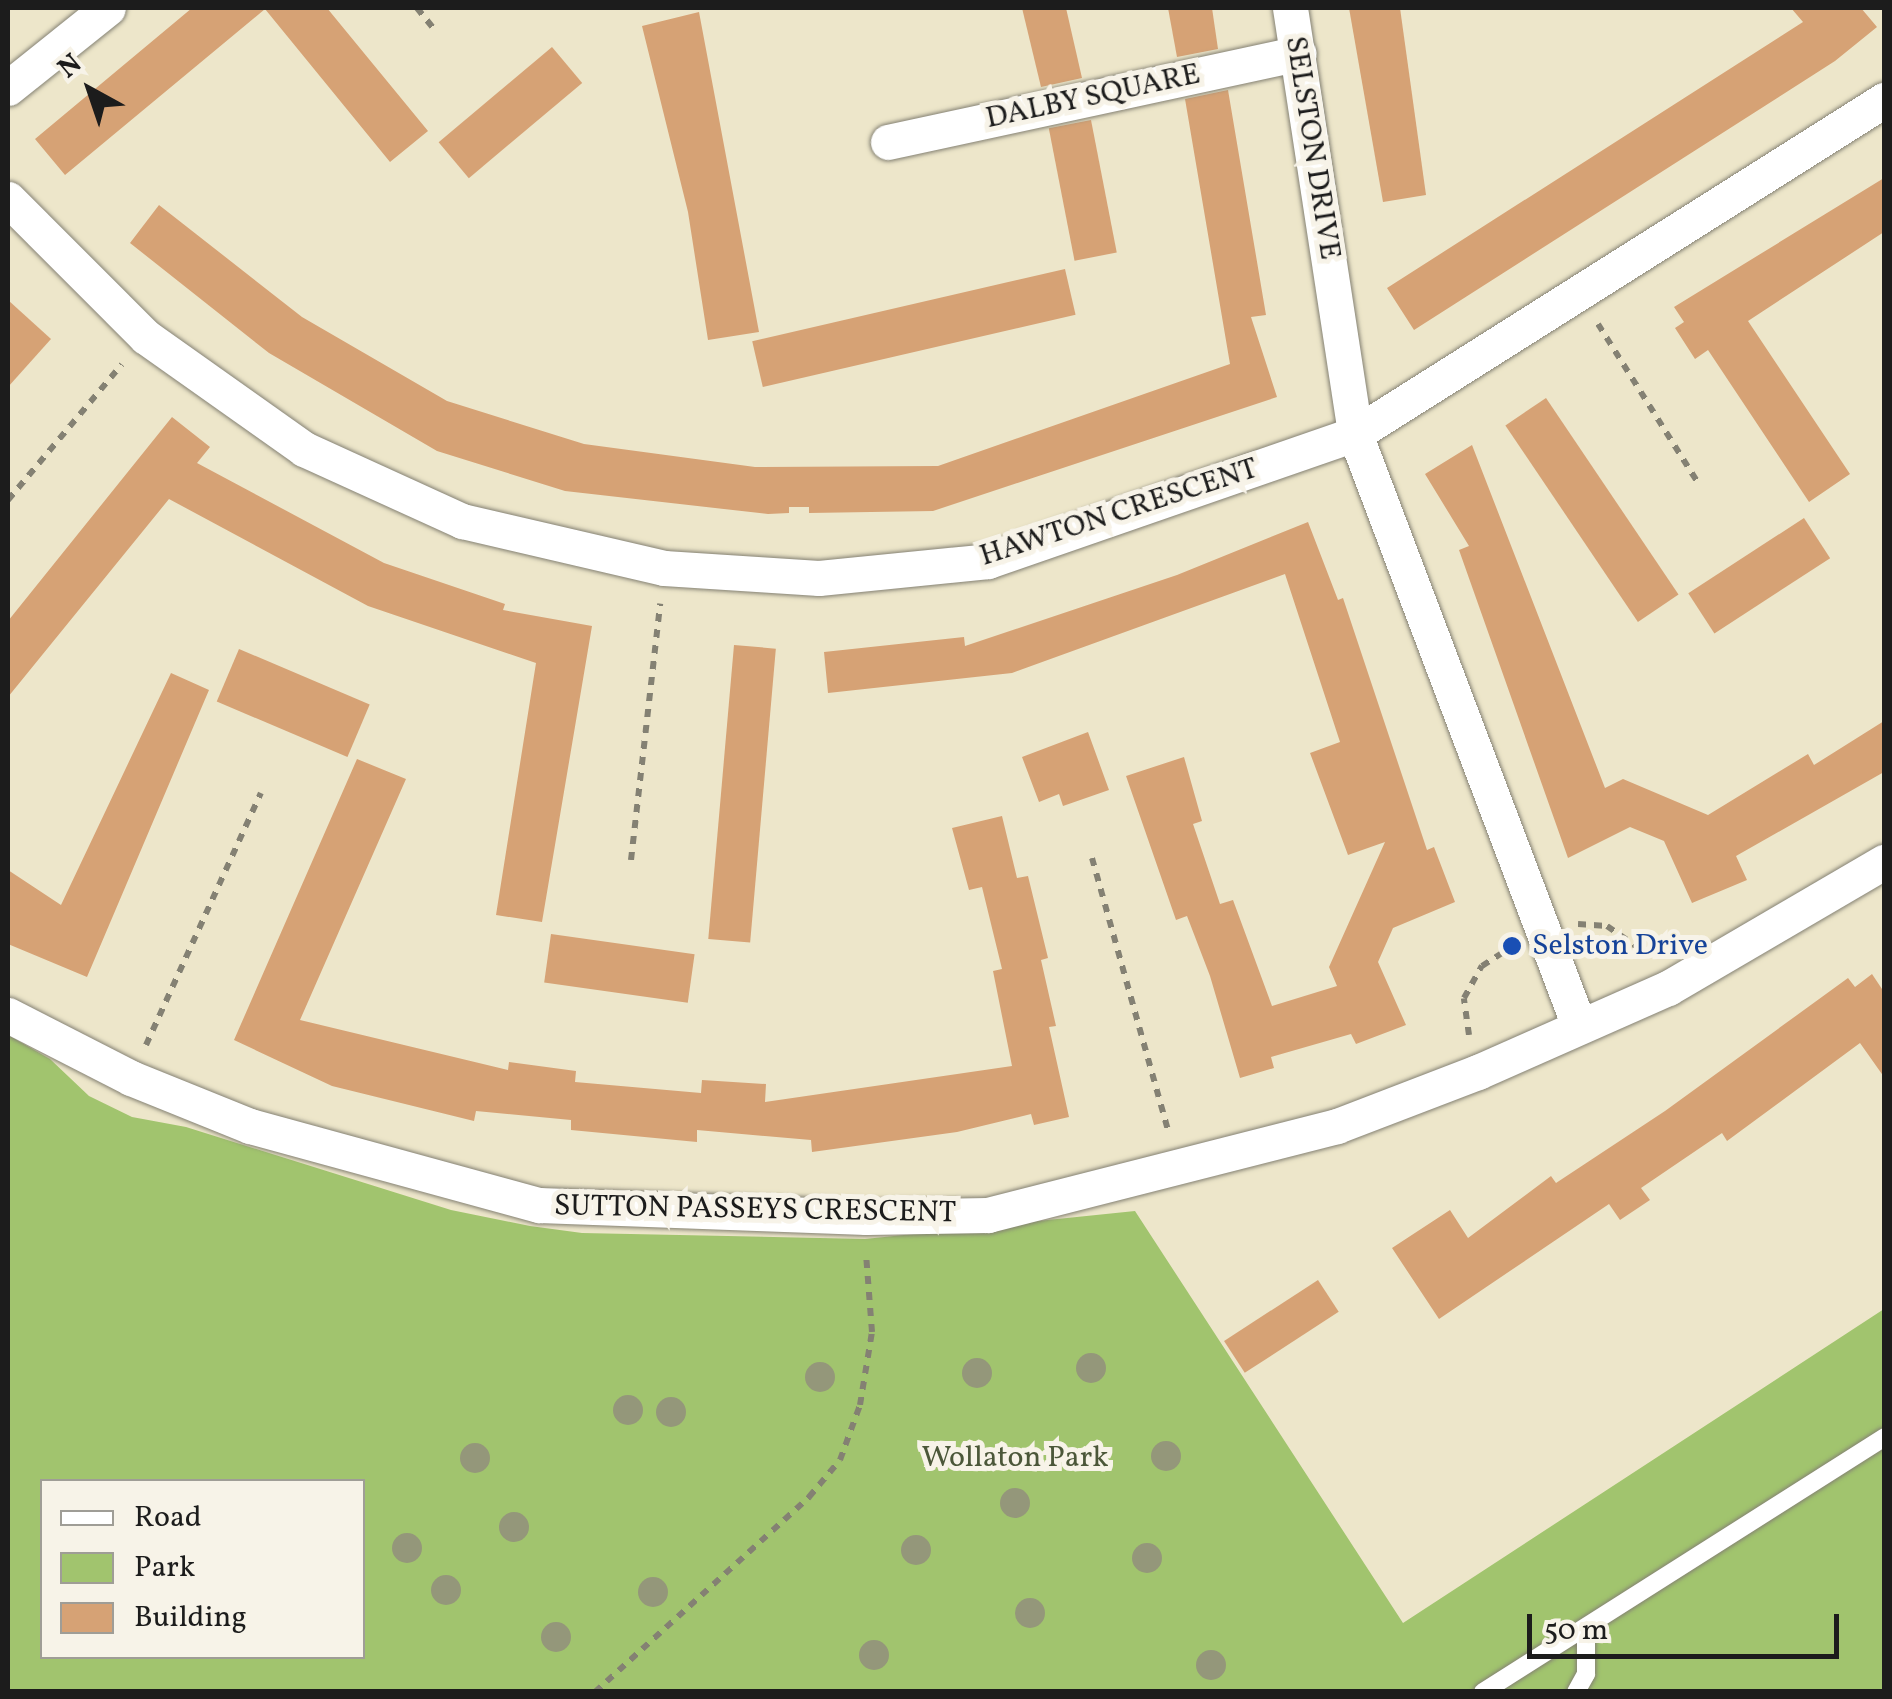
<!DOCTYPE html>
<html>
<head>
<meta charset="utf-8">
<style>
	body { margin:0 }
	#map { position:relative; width:1892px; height:1699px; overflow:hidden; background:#ede6ca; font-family:Vollkorn,serif }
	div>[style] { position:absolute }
	.green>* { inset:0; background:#a1c46e }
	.building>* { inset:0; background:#d6a275; transform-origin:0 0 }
	.path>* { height:6px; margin-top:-3px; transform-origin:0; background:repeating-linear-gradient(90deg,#848173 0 8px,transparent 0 16px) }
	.roads { filter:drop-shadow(0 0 2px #848173) drop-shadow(0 0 2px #848173) }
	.lane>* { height:18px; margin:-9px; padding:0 9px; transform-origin:9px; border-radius:9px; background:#fff }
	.street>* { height:35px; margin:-17.5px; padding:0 17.5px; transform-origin:17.5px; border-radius:17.5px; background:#fff }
	.trees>* { width:30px; height:30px; margin:-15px; border-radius:50%; background:#94977a }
	.dots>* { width:28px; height:28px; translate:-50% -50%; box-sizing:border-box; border:5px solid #f7f3e8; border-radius:50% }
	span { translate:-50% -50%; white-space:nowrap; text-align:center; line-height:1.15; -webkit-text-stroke:10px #f7f3e8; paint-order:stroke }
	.street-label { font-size:30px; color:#1c1c1c }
	.transit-label { font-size:30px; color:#164399 }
	.left { translate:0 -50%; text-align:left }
	.park-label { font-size:30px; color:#4b5739 }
	.frame { position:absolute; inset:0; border:10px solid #1c1c1c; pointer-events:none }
	.legend { position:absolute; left:40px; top:1479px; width:325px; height:180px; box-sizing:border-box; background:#f7f3e8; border:2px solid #9f9d96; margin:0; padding:12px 18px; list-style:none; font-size:30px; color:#1c1c1c }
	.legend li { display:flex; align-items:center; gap:20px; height:50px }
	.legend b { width:50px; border:2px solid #9f9d96 }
	.north { position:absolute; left:40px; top:40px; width:100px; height:100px; -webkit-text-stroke:8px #f7f3e8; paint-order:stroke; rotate:320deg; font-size:28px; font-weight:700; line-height:40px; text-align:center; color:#1c1c1c }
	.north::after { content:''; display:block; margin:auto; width:35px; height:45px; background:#1c1c1c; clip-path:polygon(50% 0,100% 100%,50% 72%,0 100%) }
	.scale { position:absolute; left:1527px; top:1614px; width:312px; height:45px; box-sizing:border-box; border:5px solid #1c1c1c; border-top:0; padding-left:12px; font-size:30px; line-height:35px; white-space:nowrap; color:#1c1c1c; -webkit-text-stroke:8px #f7f3e8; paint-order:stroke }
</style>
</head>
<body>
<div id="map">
	<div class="green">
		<div style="clip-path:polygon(evenodd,8px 1035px,50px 1059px,89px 1096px,132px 1117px,186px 1127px,451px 1210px,530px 1226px,582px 1233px,865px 1239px,1135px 1211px,1403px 1623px,1884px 1309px,1884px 1691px,8px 1691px,8px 1035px,42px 1482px,362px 1482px,362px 1656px,42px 1656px,42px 1482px)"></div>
	</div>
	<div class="building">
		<div style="clip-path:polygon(192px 8px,327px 8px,428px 131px,390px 162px,265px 9px,65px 175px,35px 139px)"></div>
		<div style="clip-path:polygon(1022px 8px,1066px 8px,1082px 78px,1041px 87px)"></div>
		<div style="clip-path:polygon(1168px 8px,1212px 8px,1218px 49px,1177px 57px)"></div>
		<div style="clip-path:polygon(1349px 8px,1400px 8px,1426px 195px,1383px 202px)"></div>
		<div style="clip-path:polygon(1791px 8px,1861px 8px,1877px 27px,1835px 61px,1414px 330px,1387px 288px,1803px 22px)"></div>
		<div style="clip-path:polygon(699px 12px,759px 332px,708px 340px,688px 212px,642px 26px)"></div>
		<div style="left:552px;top:47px;width:47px;height:148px;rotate:50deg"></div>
		<div style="clip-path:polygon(1228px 90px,1266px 315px,1251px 317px,1277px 397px,933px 511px,809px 513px,809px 507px,789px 507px,789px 513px,768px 514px,565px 491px,437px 451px,269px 353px,130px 243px,159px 205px,302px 317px,447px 401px,584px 444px,755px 467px,938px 466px,1230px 364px,1185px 99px)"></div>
		<div style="left:1091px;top:120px;width:135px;height:43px;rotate:79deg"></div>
		<div style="clip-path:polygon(1884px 178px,1884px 232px,1748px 321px,1850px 474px,1809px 502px,1708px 350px,1695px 359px,1675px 328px,1684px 322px,1674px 307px)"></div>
		<div style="left:1065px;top:269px;width:47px;height:321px;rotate:77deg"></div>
		<div style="clip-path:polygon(8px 300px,51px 339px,8px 387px)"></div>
		<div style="left:1546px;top:398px;width:237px;height:49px;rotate:56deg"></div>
		<div style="clip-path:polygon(172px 417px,210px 447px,197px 463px,384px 563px,505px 604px,503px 610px,592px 626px,542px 922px,496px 915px,536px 663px,368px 606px,169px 499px,8px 697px,8px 621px)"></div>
		<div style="clip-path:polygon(1472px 445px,1605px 788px,1623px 779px,1708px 815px,1808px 754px,1814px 765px,1884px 721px,1884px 772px,1736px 856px,1747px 880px,1692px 903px,1664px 841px,1630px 827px,1568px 858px,1459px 550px,1469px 546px,1425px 474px)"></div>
		<div style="left:1804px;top:518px;width:48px;height:138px;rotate:57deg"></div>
		<div style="clip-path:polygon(1308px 522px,1338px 600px,1343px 598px,1427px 850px,1434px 847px,1455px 902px,1393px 928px,1378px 962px,1406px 1025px,1356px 1044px,1351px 1034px,1271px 1057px,1274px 1068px,1240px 1078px,1210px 976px,1187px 916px,1176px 920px,1126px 776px,1184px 757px,1202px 821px,1193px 824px,1220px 904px,1233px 900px,1272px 1006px,1337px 986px,1329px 967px,1385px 842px,1348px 855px,1310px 753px,1340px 742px,1285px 574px,1012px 673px,828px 693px,824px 652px,964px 637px,965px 646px,1177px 575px)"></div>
		<div style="left:734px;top:645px;width:42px;height:295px;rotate:5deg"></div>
		<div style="left:239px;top:649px;width:142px;height:57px;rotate:23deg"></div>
		<div style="clip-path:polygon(171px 673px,209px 690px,87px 977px,8px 944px,8px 870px,61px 905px)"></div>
		<div style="clip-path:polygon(1088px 732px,1109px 790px,1063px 806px,1059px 794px,1039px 802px,1022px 757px)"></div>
		<div style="clip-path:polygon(357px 759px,406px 779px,300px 1020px,508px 1070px,509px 1062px,576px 1071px,575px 1082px,701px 1093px,702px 1080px,766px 1084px,765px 1102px,1012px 1066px,993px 971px,1002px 969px,982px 887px,969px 890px,952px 828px,1002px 816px,1017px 878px,1028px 876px,1048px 958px,1041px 960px,1056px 1026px,1049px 1027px,1069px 1117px,1034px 1125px,1031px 1114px,957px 1132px,812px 1152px,811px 1140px,697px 1130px,697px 1142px,571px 1130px,571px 1120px,476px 1111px,474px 1121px,332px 1086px,234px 1040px)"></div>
		<div style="left:551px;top:934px;width:145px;height:49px;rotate:8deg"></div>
		<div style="clip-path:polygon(1872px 974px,1884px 992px,1884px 1077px,1860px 1043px,1727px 1141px,1722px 1133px,1641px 1188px,1650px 1200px,1620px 1220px,1609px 1204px,1439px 1319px,1392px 1248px,1450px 1210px,1468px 1238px,1551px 1176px,1556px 1183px,1665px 1111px,1848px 978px,1855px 987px)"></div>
		<div style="left:1318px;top:1280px;width:38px;height:112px;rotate:57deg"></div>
	</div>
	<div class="path">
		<div style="left:417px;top:8px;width:28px;rotate:51deg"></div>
		<div style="left:1598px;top:324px;width:191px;rotate:57.8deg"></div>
		<div style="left:8px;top:500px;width:177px;rotate:-50deg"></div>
		<div style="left:1092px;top:858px;width:287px;rotate:74.4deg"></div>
		<div style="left:631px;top:860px;width:258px;rotate:-83.5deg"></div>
		<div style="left:1578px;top:924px;width:29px;rotate:4deg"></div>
		<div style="left:1607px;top:926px;width:52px;rotate:34.9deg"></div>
		<div style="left:1469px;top:1035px;width:37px;rotate:-98deg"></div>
		<div style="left:1464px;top:998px;width:37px;rotate:-61deg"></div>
		<div style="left:1482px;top:966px;width:33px;rotate:-33deg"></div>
		<div style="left:146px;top:1045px;width:277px;rotate:-65.5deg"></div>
		<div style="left:595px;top:1692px;width:290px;rotate:-42.3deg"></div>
		<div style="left:809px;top:1497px;width:48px;rotate:-50deg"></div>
		<div style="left:840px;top:1460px;width:59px;rotate:-70deg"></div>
		<div style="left:860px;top:1405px;width:74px;rotate:-80.7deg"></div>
		<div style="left:872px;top:1332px;width:78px;rotate:-94.4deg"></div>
	</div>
	<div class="roads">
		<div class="lane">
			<div style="left:1483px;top:1692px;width:475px;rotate:-32.4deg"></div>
			<div style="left:1576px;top:1692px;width:21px;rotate:-61deg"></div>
			<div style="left:1586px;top:1674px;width:44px;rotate:-90deg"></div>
		</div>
		<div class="street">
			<div style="left:1290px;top:8px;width:431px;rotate:81.3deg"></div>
			<div style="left:1355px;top:434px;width:633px;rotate:69.27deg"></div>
			<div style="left:8px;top:88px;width:128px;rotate:-38.7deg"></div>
			<div style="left:888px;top:142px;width:420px;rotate:-12.2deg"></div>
			<div style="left:8px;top:199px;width:195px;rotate:45deg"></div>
			<div style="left:146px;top:337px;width:194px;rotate:35.3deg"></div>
			<div style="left:304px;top:449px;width:174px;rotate:24.5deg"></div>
			<div style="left:462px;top:521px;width:207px;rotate:13.1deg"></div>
			<div style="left:664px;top:568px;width:155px;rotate:3.7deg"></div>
			<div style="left:819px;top:578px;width:170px;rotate:-5.7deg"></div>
			<div style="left:988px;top:561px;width:388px;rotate:-19.1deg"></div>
			<div style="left:1355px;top:434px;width:626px;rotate:-32.27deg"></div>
			<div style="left:8px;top:1015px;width:138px;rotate:27.1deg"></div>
			<div style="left:131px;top:1078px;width:128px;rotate:22deg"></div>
			<div style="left:250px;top:1126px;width:300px;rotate:15.3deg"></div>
			<div style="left:539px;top:1205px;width:327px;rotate:2.1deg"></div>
			<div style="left:866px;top:1217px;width:122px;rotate:-0.9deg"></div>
			<div style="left:988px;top:1215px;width:360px;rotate:-14.3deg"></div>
			<div style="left:1337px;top:1126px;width:151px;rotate:-21deg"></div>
			<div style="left:1478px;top:1072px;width:208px;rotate:-23.9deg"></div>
			<div style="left:1668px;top:988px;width:250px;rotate:-30.3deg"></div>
		</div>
	</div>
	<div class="trees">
		<div style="left:1091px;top:1368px"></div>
		<div style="left:977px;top:1373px"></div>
		<div style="left:820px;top:1377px"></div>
		<div style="left:628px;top:1410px"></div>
		<div style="left:671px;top:1412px"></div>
		<div style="left:1166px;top:1456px"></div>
		<div style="left:475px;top:1458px"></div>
		<div style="left:1015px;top:1503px"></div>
		<div style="left:514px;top:1527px"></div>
		<div style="left:407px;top:1548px"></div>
		<div style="left:916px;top:1550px"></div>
		<div style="left:1147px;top:1558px"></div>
		<div style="left:446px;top:1590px"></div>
		<div style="left:653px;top:1592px"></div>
		<div style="left:1030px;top:1613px"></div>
		<div style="left:556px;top:1637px"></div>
		<div style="left:874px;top:1655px"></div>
		<div style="left:1211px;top:1665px"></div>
	</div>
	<div class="dots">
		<div style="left:1512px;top:946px;background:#1a4fb4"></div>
	</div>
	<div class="street-label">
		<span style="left:1093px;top:97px;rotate:-12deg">DALBY SQUARE</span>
		<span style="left:1312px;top:148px;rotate:81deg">SELSTON DRIVE</span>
		<span style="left:1119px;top:513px;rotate:-18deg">HAWTON CRESCENT</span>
		<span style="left:755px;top:1210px;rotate:1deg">SUTTON PASSEYS CRESCENT</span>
	</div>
	<div class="transit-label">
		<span class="left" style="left:1532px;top:946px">Selston Drive</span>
	</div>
	<div class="park-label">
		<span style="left:1015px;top:1458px">Wollaton Park</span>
	</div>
	<div class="frame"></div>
	<ul class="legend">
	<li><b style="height:12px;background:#fff"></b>Road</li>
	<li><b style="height:28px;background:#a1c46e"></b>Park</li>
	<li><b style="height:28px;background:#d6a275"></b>Building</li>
	</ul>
	<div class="north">N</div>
	<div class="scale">50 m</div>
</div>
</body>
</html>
